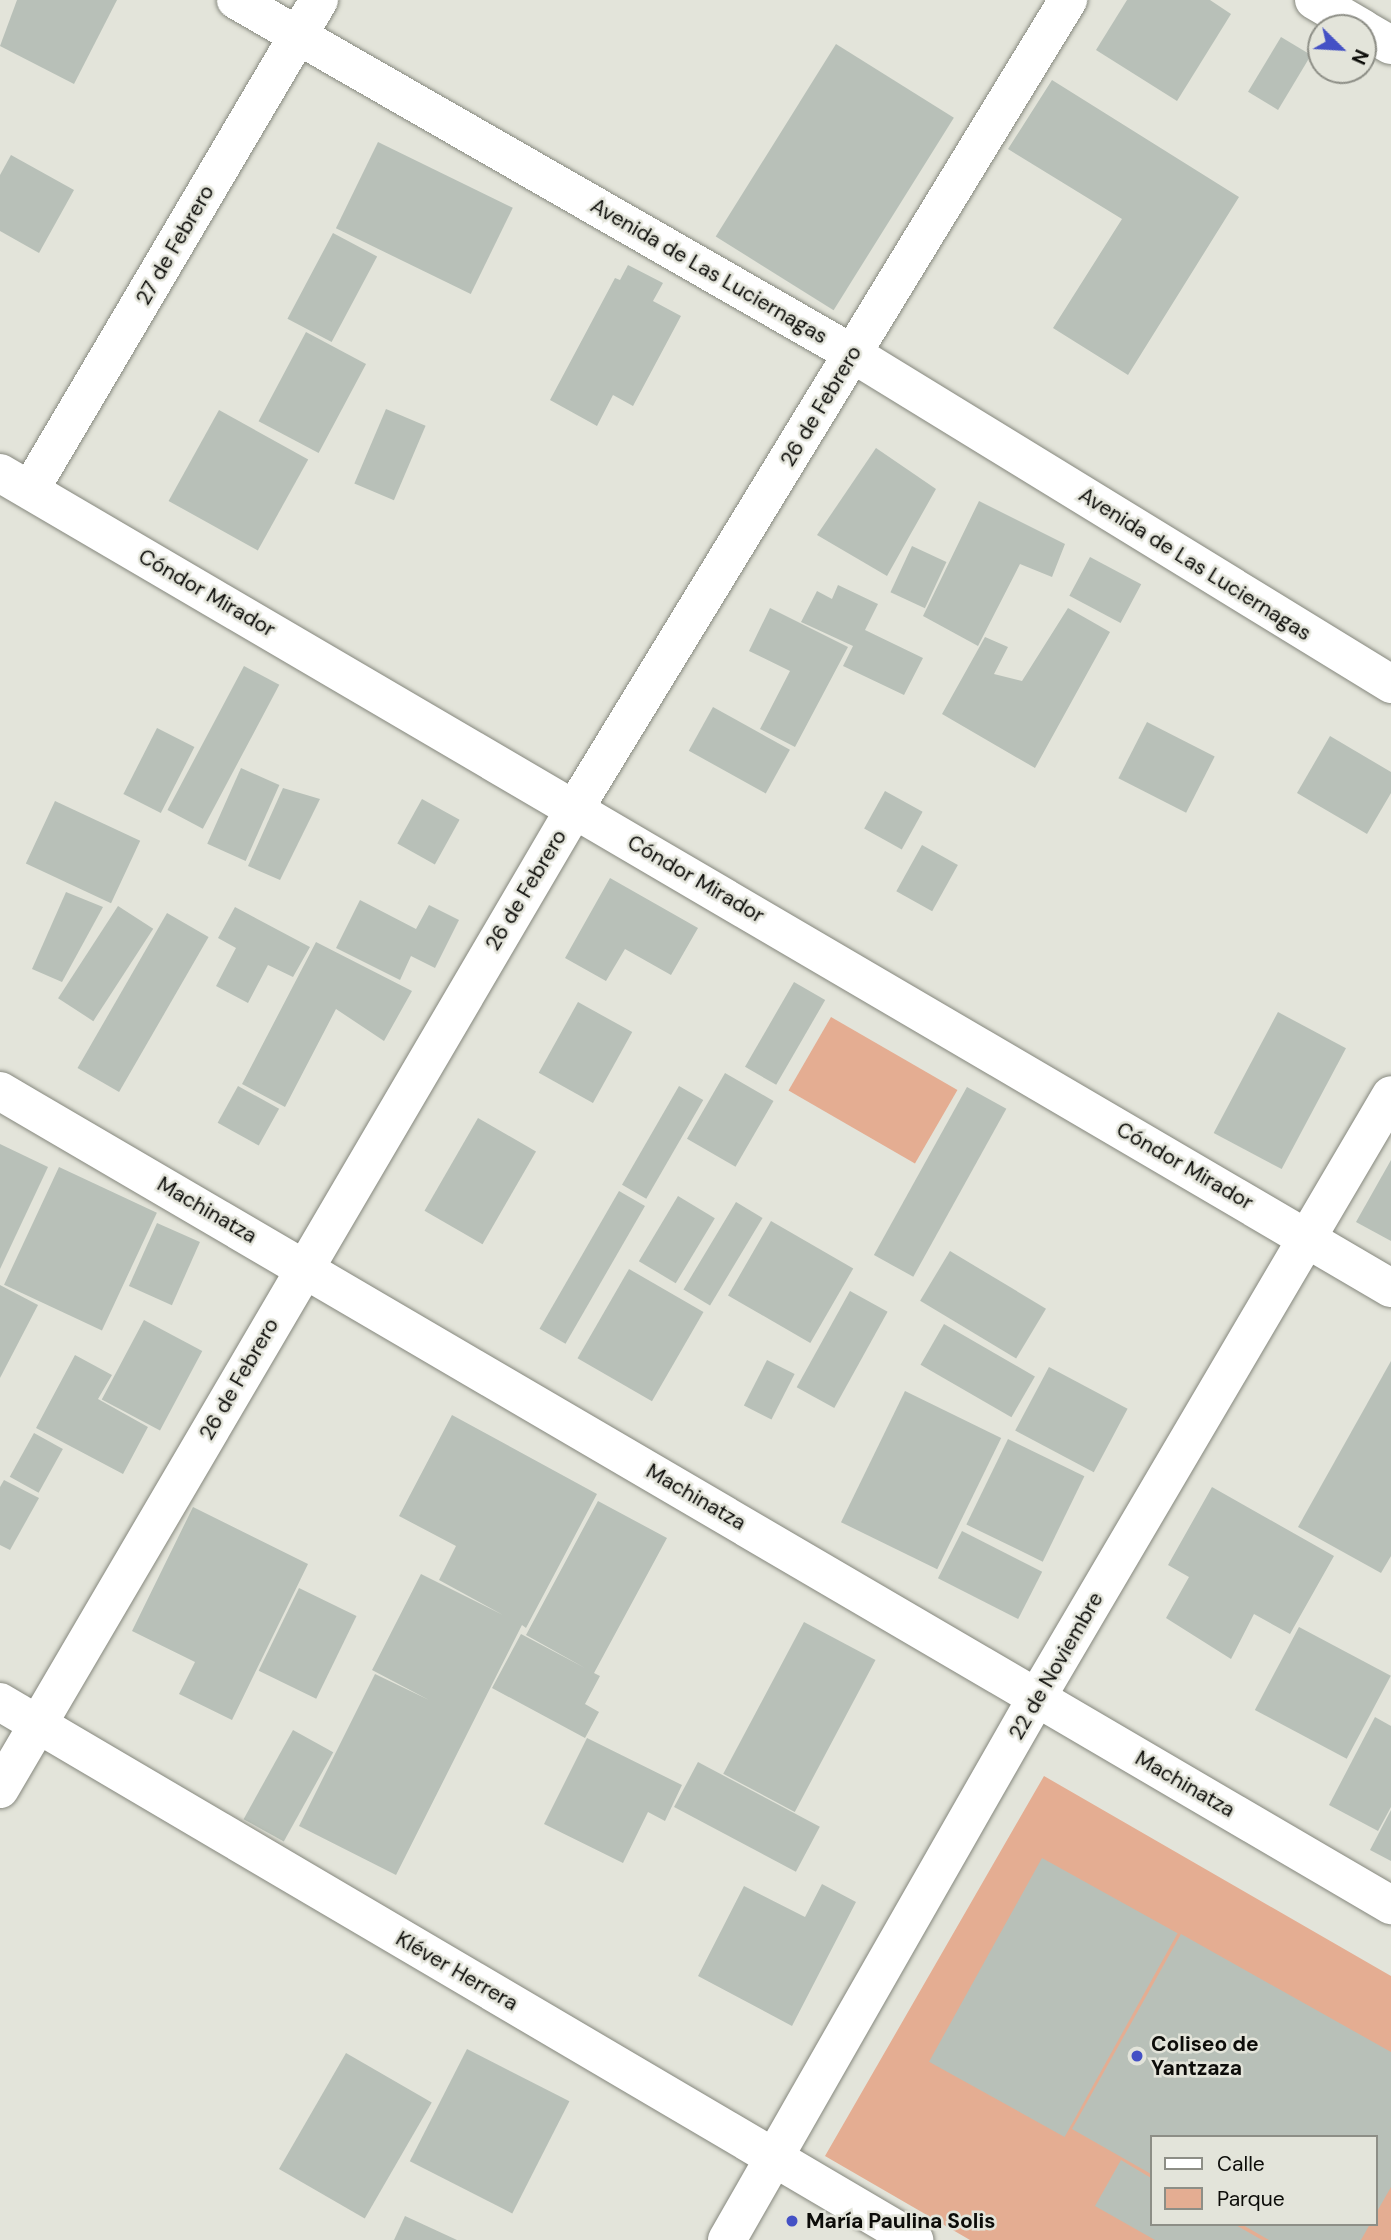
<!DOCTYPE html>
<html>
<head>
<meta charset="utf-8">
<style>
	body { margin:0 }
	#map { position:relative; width:1391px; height:2240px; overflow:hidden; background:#e3e4da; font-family:"DM Sans",sans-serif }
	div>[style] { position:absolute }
	.green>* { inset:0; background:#e4ad92; transform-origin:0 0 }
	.building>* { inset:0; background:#b8c0b8; transform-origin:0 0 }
	.roads { filter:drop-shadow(0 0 2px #86887e) drop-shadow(0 0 2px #86887e) }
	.minor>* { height:38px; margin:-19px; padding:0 19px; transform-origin:19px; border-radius:19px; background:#fff }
	.dots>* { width:19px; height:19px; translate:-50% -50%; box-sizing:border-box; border:4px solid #e3e4da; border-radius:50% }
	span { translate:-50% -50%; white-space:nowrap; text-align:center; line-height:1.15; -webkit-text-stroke:5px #e3e4da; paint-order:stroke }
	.street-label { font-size:21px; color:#0c0c09 }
	.poi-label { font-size:21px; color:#0c0c09; font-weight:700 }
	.left { translate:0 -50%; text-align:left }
	.legend { position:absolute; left:1150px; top:2135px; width:228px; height:91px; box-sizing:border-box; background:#e3e4da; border:2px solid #8d8e86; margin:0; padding:9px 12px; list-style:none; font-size:21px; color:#0c0c09 }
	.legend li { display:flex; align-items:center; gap:14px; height:35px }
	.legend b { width:35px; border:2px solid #8d8e86 }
	.north { position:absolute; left:1307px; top:14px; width:70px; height:70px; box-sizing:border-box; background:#e3e4da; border:2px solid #8d8e86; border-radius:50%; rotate:114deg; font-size:19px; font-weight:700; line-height:28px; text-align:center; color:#0c0c09 }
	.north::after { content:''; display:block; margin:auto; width:24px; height:32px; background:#4451c5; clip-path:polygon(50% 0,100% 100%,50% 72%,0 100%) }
</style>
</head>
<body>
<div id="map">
	<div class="green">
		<div style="left:831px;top:1017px;width:146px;height:85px;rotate:30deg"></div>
		<div style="clip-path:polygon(evenodd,1044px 1776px,1391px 1976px,1391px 2240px,970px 2240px,825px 2156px,1044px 1776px,1151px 2137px,1375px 2137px,1375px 2224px,1151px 2224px,1151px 2137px)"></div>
	</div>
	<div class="building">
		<div style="clip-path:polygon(17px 0,117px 0,74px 84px,0 46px)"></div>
		<div style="clip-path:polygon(1127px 0,1210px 0,1231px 14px,1177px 101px,1096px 50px)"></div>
		<div style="left:1281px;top:37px;width:35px;height:64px;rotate:31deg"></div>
		<div style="left:836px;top:44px;width:139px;height:227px;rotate:32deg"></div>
		<div style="clip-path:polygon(1052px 80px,1239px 197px,1128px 375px,1053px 328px,1122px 219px,1008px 149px)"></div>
		<div style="left:378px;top:142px;width:150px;height:96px;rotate:26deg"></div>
		<div style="clip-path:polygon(11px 155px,74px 190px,39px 253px,0 231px,0 175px)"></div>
		<div style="left:333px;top:233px;width:50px;height:97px;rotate:28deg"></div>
		<div style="clip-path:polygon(628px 265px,663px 283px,653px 301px,681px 316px,633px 406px,613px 395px,597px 426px,550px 400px,615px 278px,620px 280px)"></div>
		<div style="left:306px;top:332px;width:68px;height:101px;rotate:28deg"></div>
		<div style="left:386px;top:409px;width:43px;height:81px;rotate:23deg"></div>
		<div style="left:219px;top:410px;width:102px;height:104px;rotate:29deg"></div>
		<div style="clip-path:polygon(876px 448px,936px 489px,887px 576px,817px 535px)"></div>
		<div style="clip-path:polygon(979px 501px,1065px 544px,1052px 577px,1020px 564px,978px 646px,923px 616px)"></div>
		<div style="left:912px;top:546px;width:38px;height:51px;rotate:25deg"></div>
		<div style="left:1090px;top:557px;width:58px;height:44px;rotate:28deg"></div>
		<div style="clip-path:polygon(838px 585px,878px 604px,865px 630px,923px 658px,904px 695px,843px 666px,853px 646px,801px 622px,817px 591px,832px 599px)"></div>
		<div style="clip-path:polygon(770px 608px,848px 647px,795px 747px,760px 729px,790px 671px,749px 651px)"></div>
		<div style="clip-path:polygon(1068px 608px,1110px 632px,1035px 768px,942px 714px,985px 637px,1008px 647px,994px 674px,1022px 681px)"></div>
		<div style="left:244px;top:666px;width:40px;height:163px;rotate:28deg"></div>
		<div style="left:713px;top:707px;width:88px;height:50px;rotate:29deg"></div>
		<div style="left:1147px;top:722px;width:76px;height:63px;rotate:27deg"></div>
		<div style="left:157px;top:728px;width:42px;height:74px;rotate:27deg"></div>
		<div style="clip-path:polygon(1330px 736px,1391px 772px,1391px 793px,1367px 834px,1297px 793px)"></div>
		<div style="left:241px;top:768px;width:42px;height:83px;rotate:24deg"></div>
		<div style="clip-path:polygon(283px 788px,320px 799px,280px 880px,248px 866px)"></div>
		<div style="left:885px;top:791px;width:43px;height:43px;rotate:29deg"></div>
		<div style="left:422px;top:799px;width:43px;height:51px;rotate:29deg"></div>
		<div style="left:55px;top:801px;width:94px;height:69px;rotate:25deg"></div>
		<div style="left:922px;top:845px;width:41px;height:53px;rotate:29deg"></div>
		<div style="clip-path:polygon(610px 878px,698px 928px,671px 975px,625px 949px,606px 981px,565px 958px)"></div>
		<div style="clip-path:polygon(66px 892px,103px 907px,62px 982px,32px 969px)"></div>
		<div style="clip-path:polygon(360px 900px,416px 929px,429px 905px,459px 920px,435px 968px,411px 956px,400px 980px,336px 948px)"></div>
		<div style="left:118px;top:906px;width:42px;height:110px;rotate:33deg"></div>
		<div style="clip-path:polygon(235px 907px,310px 947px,293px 977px,268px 965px,248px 1003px,216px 986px,236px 948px,218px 938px)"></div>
		<div style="left:167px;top:913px;width:48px;height:179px;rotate:30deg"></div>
		<div style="clip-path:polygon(316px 942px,412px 991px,384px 1041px,336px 1009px,285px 1107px,242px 1084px)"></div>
		<div style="left:794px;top:982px;width:36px;height:98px;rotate:30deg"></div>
		<div style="left:578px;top:1002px;width:62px;height:81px;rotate:29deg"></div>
		<div style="left:1278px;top:1012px;width:77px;height:137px;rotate:28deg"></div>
		<div style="left:725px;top:1073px;width:56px;height:76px;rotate:30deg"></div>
		<div style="left:238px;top:1086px;width:47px;height:42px;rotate:29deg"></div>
		<div style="left:679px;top:1086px;width:28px;height:114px;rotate:30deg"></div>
		<div style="left:967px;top:1087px;width:45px;height:192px;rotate:29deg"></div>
		<div style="left:478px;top:1118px;width:67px;height:107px;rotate:30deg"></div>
		<div style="clip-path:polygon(0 1144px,48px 1167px,0 1269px)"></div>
		<div style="clip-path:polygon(1391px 1160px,1391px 1241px,1356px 1222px)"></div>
		<div style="left:59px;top:1167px;width:108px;height:130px;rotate:25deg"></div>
		<div style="left:619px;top:1191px;width:30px;height:159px;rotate:30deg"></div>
		<div style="left:678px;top:1196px;width:43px;height:76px;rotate:31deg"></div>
		<div style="left:736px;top:1202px;width:31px;height:102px;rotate:31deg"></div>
		<div style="left:771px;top:1221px;width:95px;height:86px;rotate:30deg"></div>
		<div style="left:157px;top:1223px;width:47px;height:69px;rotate:24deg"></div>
		<div style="left:950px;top:1251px;width:112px;height:58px;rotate:31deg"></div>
		<div style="left:629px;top:1269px;width:86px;height:103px;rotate:30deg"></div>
		<div style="clip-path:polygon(0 1285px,38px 1305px,0 1378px)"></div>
		<div style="left:850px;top:1291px;width:43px;height:110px;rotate:29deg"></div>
		<div style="left:144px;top:1320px;width:66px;height:90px;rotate:28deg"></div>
		<div style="left:944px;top:1324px;width:105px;height:47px;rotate:30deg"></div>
		<div style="clip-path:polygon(75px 1355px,112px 1375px,98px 1399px,148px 1427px,123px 1474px,36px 1428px)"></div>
		<div style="left:767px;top:1360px;width:31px;height:51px;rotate:27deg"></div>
		<div style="clip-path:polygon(1391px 1361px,1391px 1556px,1381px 1573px,1298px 1527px)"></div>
		<div style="left:1049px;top:1367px;width:89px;height:72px;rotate:28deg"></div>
		<div style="left:905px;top:1391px;width:107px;height:146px;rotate:26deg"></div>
		<div style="clip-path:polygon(452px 1415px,597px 1494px,526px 1628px,522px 1625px,396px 1875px,299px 1826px,375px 1674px,429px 1700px,372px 1670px,421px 1574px,503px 1615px,439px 1580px,456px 1546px,399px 1516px)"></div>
		<div style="left:34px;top:1433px;width:33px;height:50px;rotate:29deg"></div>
		<div style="left:1008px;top:1439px;width:85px;height:95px;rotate:26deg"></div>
		<div style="clip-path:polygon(4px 1480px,39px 1498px,10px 1550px,0 1545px,0 1487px)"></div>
		<div style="clip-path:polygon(1212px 1487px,1334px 1556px,1290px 1634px,1254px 1614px,1231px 1659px,1166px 1618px,1189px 1577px,1168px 1565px)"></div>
		<div style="clip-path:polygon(598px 1501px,667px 1538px,594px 1673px,600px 1676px,585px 1704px,599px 1712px,585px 1738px,492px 1688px,521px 1634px,585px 1668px,526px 1635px)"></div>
		<div style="clip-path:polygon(193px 1507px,308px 1564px,232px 1720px,179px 1694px,195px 1662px,132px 1631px)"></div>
		<div style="left:962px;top:1531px;width:90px;height:53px;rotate:27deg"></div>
		<div style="left:299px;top:1588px;width:64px;height:92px;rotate:26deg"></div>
		<div style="left:804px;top:1622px;width:81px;height:172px;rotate:28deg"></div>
		<div style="left:1299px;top:1627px;width:104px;height:94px;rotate:28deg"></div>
		<div style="clip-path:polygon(1375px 1717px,1391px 1726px,1391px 1807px,1378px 1831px,1329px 1805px)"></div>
		<div style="left:293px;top:1730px;width:46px;height:102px;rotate:29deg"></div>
		<div style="clip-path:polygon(587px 1738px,682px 1785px,665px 1821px,648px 1812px,623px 1863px,544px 1824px)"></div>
		<div style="left:698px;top:1762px;width:138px;height:51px;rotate:28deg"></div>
		<div style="clip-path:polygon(1391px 1810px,1391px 1861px,1370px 1850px)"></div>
		<div style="left:1042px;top:1858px;width:155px;height:233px;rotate:29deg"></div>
		<div style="clip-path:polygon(822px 1884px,856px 1902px,792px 2026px,698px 1976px,744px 1886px,805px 1917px)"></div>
		<div style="clip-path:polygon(1181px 1934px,1391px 2052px,1391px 2187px,1375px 2215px,1375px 2137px,1151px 2137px,1151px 2174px,1072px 2129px)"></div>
		<div style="left:467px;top:2049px;width:115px;height:126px;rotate:27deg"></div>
		<div style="left:346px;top:2053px;width:99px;height:134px;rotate:30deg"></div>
		<div style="clip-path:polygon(1121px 2160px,1151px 2178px,1151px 2224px,1234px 2224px,1262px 2240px,1155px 2240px,1095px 2206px)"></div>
		<div style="clip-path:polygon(405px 2216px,457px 2240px,394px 2240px)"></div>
		<div style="clip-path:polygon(1241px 2224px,1370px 2224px,1361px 2240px,1269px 2240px)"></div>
	</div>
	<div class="roads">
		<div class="minor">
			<div style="left:236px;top:0;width:711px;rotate:29.84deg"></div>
			<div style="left:853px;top:354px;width:631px;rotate:31.52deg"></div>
			<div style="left:1314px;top:0;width:56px;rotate:30.3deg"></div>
			<div style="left:1363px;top:29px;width:32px;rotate:30deg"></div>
			<div style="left:0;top:473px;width:1612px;rotate:30.37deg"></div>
			<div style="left:30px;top:490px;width:569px;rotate:-59.47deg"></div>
			<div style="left:0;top:1091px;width:1612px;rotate:30.34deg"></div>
			<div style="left:0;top:1702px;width:1061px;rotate:30.48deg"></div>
			<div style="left:0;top:1789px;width:1137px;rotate:-59.62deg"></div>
			<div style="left:575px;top:808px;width:947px;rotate:-58.61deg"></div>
			<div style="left:727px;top:2240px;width:625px;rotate:-60.28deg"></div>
			<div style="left:1037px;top:1697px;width:698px;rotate:-59.54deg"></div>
		</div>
	</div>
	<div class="dots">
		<div style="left:1137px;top:2056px;background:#4451c5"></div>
		<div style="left:792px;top:2221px;background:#4451c5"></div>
	</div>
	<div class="street-label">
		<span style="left:175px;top:245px;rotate:-60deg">27 de Febrero</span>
		<span style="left:709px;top:271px;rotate:30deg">Avenida de Las Luciernagas</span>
		<span style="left:821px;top:406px;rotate:-59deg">26 de Febrero</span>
		<span style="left:1195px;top:564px;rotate:32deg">Avenida de Las Luciernagas</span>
		<span style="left:207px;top:593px;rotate:30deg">Cóndor Mirador</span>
		<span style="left:696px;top:879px;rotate:30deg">Cóndor Mirador</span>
		<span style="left:526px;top:890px;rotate:-59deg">26 de Febrero</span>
		<span style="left:1185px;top:1166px;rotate:30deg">Cóndor Mirador</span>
		<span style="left:207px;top:1210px;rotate:30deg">Machinatza</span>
		<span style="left:239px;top:1379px;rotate:-60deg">26 de Febrero</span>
		<span style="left:696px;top:1497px;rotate:30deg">Machinatza</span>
		<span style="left:1056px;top:1666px;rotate:-60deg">22 de Noviembre</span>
		<span style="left:1185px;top:1784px;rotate:30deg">Machinatza</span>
		<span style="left:457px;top:1971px;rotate:30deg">Kléver Herrera</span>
	</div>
	<div class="poi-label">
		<span class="left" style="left:1151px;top:2056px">Coliseo de<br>Yantzaza</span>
		<span class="left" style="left:806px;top:2221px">María Paulina Solis</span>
	</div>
	<ul class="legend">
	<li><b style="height:9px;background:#fff"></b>Calle</li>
	<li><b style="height:19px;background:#e4ad92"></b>Parque</li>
	</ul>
	<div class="north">N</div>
</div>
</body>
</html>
